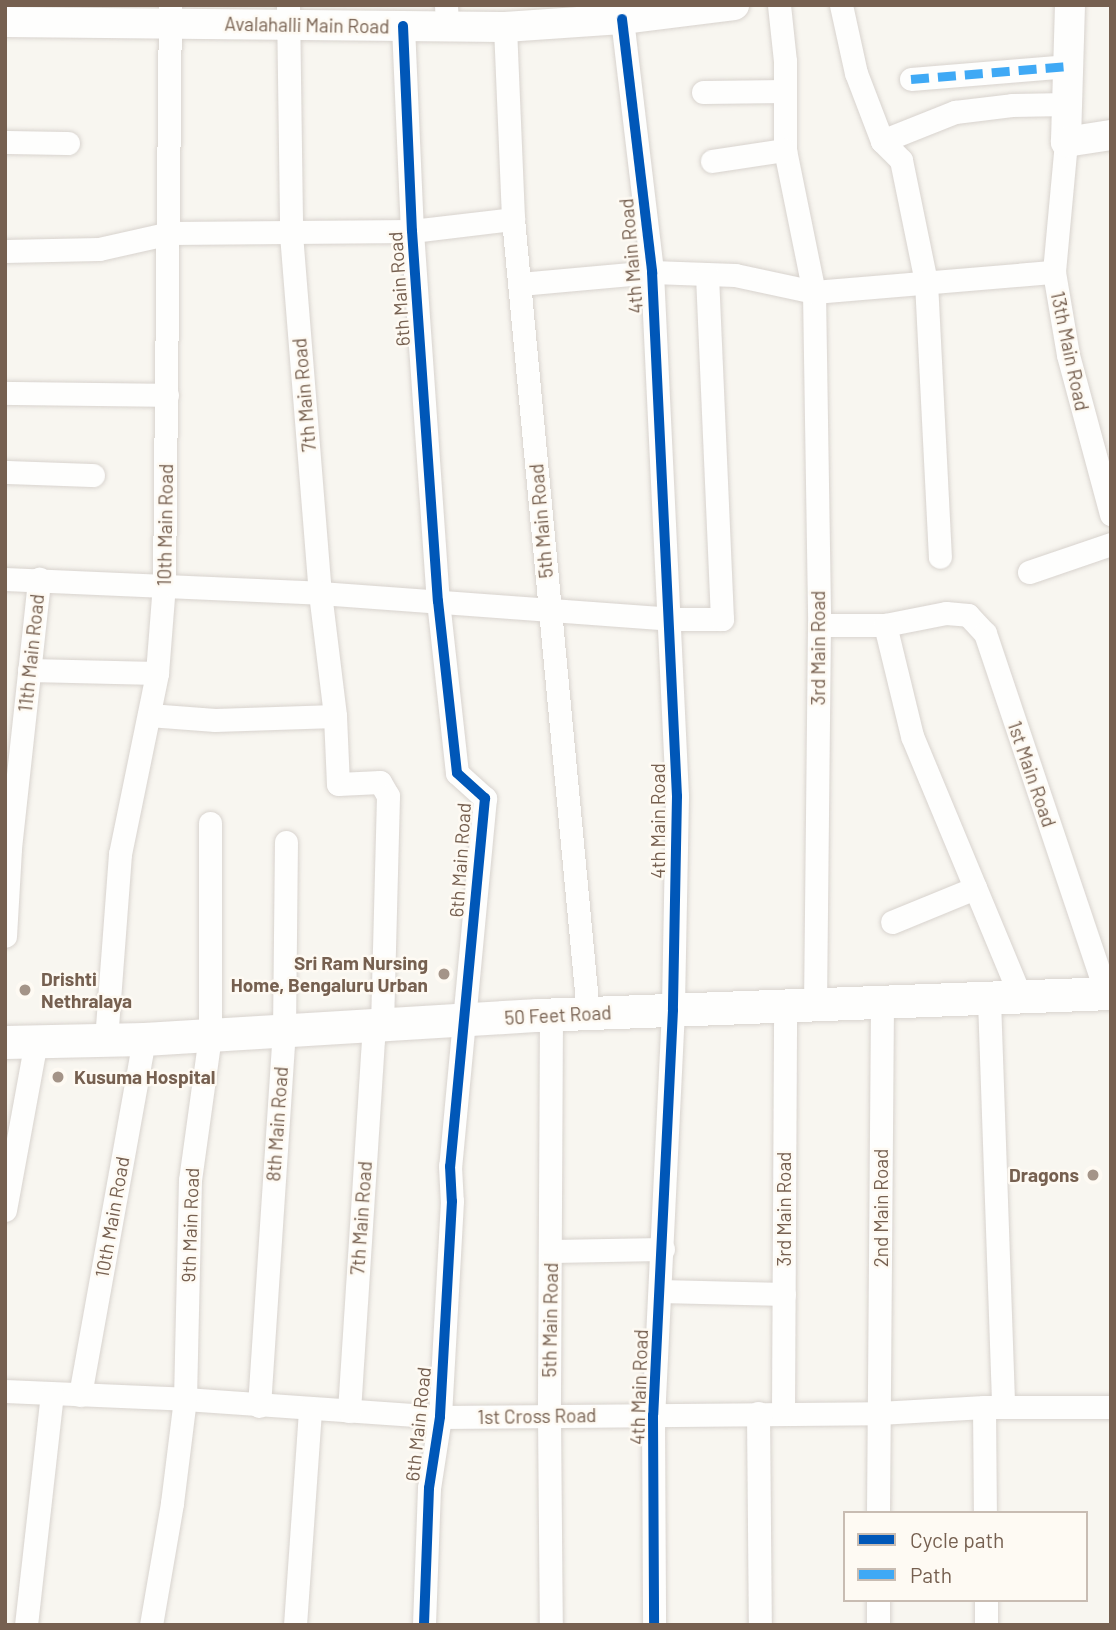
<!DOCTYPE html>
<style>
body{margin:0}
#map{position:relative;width:1116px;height:1630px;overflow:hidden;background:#f8f6f0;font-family:Barlow,sans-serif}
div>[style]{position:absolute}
.roads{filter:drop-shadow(0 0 2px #d8d3ce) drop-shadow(0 0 2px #d8d3ce)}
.minor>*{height:23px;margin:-11.5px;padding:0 11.5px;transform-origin:11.5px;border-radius:11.5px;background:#fefefd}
.tertiary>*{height:30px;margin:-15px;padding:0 15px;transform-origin:15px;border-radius:15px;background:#fefefd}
.secondary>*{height:33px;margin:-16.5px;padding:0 16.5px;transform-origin:16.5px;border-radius:16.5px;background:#fefefd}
.quiet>*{height:9px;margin-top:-4.5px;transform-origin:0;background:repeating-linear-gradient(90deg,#3fa9f5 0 18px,transparent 0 27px)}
.cycleway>*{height:10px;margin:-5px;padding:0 5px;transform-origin:5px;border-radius:5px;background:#0057b8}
.dots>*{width:19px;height:19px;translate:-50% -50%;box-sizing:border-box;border:4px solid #fefaf3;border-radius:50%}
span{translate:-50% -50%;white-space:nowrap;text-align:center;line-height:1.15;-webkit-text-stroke:5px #fefaf3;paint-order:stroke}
.street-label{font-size:19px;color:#766050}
.poi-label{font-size:19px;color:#766050;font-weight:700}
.right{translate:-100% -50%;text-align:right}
.left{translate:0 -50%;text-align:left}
.frame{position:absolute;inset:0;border:7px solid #766050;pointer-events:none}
.legend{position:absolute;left:843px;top:1511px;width:245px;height:91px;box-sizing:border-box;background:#fefaf3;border:2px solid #c8bcb2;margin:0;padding:9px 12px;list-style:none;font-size:21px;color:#766050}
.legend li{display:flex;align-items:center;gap:14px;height:35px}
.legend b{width:35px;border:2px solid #c8bcb2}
</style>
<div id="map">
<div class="roads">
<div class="minor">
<i style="left:288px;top:5px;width:229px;rotate:89.2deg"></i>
<i style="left:291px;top:234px;width:360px;rotate:85.4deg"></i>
<i style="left:320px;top:593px;width:124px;rotate:83deg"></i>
<i style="left:335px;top:716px;width:68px;rotate:87.5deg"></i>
<i style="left:338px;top:784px;width:42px;rotate:-2.7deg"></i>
<i style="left:380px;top:782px;width:16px;rotate:60deg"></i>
<i style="left:388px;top:796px;width:229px;rotate:91.5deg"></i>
<i style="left:446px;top:5px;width:22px;rotate:87deg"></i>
<i style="left:779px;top:5px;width:56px;rotate:83.9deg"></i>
<i style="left:785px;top:61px;width:89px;rotate:90deg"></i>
<i style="left:785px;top:150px;width:145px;rotate:78.5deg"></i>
<i style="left:814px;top:292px;width:333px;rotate:89.1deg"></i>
<i style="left:819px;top:625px;width:380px;rotate:90.6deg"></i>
<i style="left:841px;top:5px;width:70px;rotate:77.6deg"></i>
<i style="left:856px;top:73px;width:73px;rotate:69.1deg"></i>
<i style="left:882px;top:141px;width:27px;rotate:45deg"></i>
<i style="left:901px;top:160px;width:125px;rotate:78.4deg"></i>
<i style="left:926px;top:282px;width:275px;rotate:87.1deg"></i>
<i style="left:622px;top:19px;width:255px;rotate:83.2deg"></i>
<i style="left:652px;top:272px;width:525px;rotate:87.27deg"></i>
<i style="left:677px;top:796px;width:214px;rotate:91.1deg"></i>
<i style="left:673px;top:1010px;width:405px;rotate:92.8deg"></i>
<i style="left:653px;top:1415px;width:210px;rotate:89.7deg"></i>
<i style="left:403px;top:26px;width:205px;rotate:87.5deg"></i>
<i style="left:412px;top:231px;width:371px;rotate:86deg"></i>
<i style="left:438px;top:601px;width:173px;rotate:83.7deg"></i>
<i style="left:457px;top:773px;width:38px;rotate:42deg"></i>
<i style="left:485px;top:798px;width:370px;rotate:95.4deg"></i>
<i style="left:450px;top:1166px;width:35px;rotate:87deg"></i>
<i style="left:452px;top:1201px;width:216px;rotate:93.2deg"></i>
<i style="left:440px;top:1417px;width:72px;rotate:98.8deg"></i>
<i style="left:429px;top:1488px;width:137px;rotate:92.1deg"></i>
<i style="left:505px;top:27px;width:192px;rotate:87.6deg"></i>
<i style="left:513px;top:219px;width:798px;rotate:84.6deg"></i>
<i style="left:911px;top:79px;width:158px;rotate:-4.7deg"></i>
<i style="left:703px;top:92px;width:82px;rotate:-0.7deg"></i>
<i style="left:882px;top:141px;width:79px;rotate:-21.7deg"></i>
<i style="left:955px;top:112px;width:57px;rotate:-7deg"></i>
<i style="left:1012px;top:105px;width:55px;rotate:-1deg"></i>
<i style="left:5px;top:142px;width:63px;rotate:0.9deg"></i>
<i style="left:1066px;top:142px;width:131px;rotate:95.3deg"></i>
<i style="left:1054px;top:272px;width:84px;rotate:80.4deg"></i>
<i style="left:1068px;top:355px;width:165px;rotate:74.9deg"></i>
<i style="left:712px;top:161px;width:74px;rotate:-8.6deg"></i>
<i style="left:5px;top:251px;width:94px;rotate:-1.2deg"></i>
<i style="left:99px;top:249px;width:73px;rotate:-12.7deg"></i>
<i style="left:170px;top:233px;width:242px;rotate:-0.5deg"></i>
<i style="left:412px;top:231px;width:102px;rotate:-6.8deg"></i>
<i style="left:520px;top:284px;width:133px;rotate:-5.2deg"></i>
<i style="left:652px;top:272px;width:83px;rotate:2.1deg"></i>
<i style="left:735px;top:275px;width:81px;rotate:12.1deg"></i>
<i style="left:814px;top:292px;width:241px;rotate:-4.8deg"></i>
<i style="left:5px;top:393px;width:162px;rotate:0.7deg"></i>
<i style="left:5px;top:472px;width:88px;rotate:2deg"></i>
<i style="left:1029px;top:572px;width:87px;rotate:-18.9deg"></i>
<i style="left:5px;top:579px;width:315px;rotate:2.5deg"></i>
<i style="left:320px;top:593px;width:351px;rotate:4.2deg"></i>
<i style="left:670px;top:619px;width:52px"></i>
<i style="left:722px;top:619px;width:345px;rotate:-92.5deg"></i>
<i style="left:819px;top:625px;width:66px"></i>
<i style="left:885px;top:625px;width:62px;rotate:-11.1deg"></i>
<i style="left:946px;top:613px;width:22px;rotate:5deg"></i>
<i style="left:968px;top:615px;width:25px;rotate:47deg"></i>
<i style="left:985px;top:633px;width:380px;rotate:71.4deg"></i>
<i style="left:885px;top:625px;width:114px;rotate:76.3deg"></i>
<i style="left:912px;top:736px;width:282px;rotate:67.4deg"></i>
<i style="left:29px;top:670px;width:128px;rotate:1.3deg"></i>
<i style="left:149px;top:715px;width:66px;rotate:4.3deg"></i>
<i style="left:215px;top:720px;width:120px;rotate:-1.9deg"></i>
<i style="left:892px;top:922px;width:90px;rotate:-22.3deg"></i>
<i style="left:5px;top:936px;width:88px;rotate:-86.7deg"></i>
<i style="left:10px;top:848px;width:271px;rotate:-83.8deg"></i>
<i style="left:989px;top:1000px;width:407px;rotate:88deg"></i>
<i style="left:551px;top:1015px;width:401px;rotate:90.3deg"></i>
<i style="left:549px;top:1416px;width:209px;rotate:89.5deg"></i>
<i style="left:106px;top:1040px;width:187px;rotate:-85.7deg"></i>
<i style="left:120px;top:854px;width:185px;rotate:-78.4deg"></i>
<i style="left:157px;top:673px;width:88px;rotate:-85.5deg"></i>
<i style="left:164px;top:585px;width:580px;rotate:-89.41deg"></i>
<i style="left:5px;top:1210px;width:172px;rotate:-79.6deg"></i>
<i style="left:551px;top:1251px;width:112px;rotate:-1deg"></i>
<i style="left:661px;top:1291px;width:123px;rotate:1.4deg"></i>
<i style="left:5px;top:1391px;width:180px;rotate:2.5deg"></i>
<i style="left:185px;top:1399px;width:256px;rotate:4deg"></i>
<i style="left:440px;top:1417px;width:439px;rotate:-0.5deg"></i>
<i style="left:879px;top:1413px;width:105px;rotate:-3.3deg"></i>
<i style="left:984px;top:1407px;width:127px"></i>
<i style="left:80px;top:1395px;width:362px;rotate:-79.8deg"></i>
<i style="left:259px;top:1406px;width:376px;rotate:-86.2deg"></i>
<i style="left:284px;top:1031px;width:189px;rotate:-89.4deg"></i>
<i style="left:984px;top:1407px;width:106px;rotate:89.5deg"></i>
<i style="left:349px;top:1411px;width:387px;rotate:-86.3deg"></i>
<i style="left:758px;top:1413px;width:212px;rotate:89.5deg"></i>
<i style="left:783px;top:1413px;width:407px;rotate:-89.7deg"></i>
<i style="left:878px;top:1513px;width:511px;rotate:-89.55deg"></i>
<i style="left:986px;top:1600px;width:25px;rotate:90deg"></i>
<i style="left:26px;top:1625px;width:232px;rotate:-83.6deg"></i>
<i style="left:151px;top:1625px;width:124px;rotate:-80.2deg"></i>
<i style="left:172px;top:1503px;width:105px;rotate:-82.9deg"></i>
<i style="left:185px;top:1399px;width:219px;rotate:-88.7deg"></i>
<i style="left:190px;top:1180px;width:146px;rotate:-82.1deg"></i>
<i style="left:210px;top:1035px;width:212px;rotate:-90deg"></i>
<i style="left:295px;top:1625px;width:217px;rotate:-86deg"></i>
<i style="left:878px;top:1625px;width:25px;rotate:-90deg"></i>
</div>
<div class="tertiary">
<i style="left:1070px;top:5px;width:137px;rotate:91.7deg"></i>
<i style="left:1066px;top:142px;width:46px;rotate:-8.8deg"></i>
<i style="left:5px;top:22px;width:500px;rotate:0.57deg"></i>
<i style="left:505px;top:27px;width:117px;rotate:-3.9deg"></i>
<i style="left:622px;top:19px;width:113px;rotate:-7.1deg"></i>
</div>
<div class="secondary">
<i style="left:5px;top:1042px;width:139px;rotate:-1.2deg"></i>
<i style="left:144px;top:1039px;width:395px;rotate:-3.5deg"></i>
<i style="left:538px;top:1015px;width:573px;rotate:-2.2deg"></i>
</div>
</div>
<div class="quiet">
<i style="left:911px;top:79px;width:158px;rotate:-4.7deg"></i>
</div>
<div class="cycleway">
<i style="left:622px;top:19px;width:255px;rotate:83.2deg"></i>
<i style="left:652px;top:272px;width:525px;rotate:87.27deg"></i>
<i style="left:677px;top:796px;width:214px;rotate:91.1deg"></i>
<i style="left:673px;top:1010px;width:405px;rotate:92.8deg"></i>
<i style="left:653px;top:1415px;width:210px;rotate:89.7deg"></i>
<i style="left:403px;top:26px;width:205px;rotate:87.5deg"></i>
<i style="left:412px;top:231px;width:371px;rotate:86deg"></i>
<i style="left:438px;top:601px;width:173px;rotate:83.7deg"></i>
<i style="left:457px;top:773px;width:38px;rotate:42deg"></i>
<i style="left:485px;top:798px;width:370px;rotate:95.4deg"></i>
<i style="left:450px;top:1166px;width:35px;rotate:87deg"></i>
<i style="left:452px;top:1201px;width:216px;rotate:93.2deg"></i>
<i style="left:440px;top:1417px;width:72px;rotate:98.8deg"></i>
<i style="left:429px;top:1488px;width:137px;rotate:92.1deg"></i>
</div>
<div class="dots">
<i style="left:444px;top:974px;background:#a49488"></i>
<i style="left:25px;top:990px;background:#a49488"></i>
<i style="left:58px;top:1077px;background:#a49488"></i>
<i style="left:1093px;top:1175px;background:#a49488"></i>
</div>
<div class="street-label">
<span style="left:307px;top:25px;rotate:1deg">Avalahalli Main Road</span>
<span style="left:631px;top:256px;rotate:-95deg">4th Main Road</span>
<span style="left:399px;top:289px;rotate:-94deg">6th Main Road</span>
<span style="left:1070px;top:351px;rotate:78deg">13th Main Road</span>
<span style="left:304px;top:395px;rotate:-95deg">7th Main Road</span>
<span style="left:541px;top:521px;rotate:-95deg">5th Main Road</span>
<span style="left:165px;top:525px;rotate:-89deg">10th Main Road</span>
<span style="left:818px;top:648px;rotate:-90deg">3rd Main Road</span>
<span style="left:31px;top:653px;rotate:-84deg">11th Main Road</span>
<span style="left:1032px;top:774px;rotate:71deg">1st Main Road</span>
<span style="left:658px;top:821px;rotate:-90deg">4th Main Road</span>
<span style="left:460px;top:860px;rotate:-86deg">6th Main Road</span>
<span style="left:558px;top:1015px;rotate:-3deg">50 Feet Road</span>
<span style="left:277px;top:1124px;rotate:-86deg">8th Main Road</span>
<span style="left:881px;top:1208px;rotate:-90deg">2nd Main Road</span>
<span style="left:784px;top:1209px;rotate:-90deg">3rd Main Road</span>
<span style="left:112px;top:1217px;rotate:-80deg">10th Main Road</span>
<span style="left:361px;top:1218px;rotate:-86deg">7th Main Road</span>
<span style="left:190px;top:1225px;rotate:-88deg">9th Main Road</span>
<span style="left:550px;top:1320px;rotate:-89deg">5th Main Road</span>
<span style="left:639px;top:1387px;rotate:-88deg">4th Main Road</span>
<span style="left:537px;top:1416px;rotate:-1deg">1st Cross Road</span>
<span style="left:418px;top:1424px;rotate:-84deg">6th Main Road</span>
</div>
<div class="poi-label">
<span class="right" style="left:428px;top:974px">Sri Ram Nursing<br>Home, Bengaluru Urban</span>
<span class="left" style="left:41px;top:990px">Drishti<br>Nethralaya</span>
<span class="left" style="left:74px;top:1077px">Kusuma Hospital</span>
<span class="right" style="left:1079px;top:1175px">Dragons</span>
</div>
<div class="frame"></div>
<ul class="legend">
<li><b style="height:9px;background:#0057b8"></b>Cycle path</li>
<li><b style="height:9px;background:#3fa9f5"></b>Path</li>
</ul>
</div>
